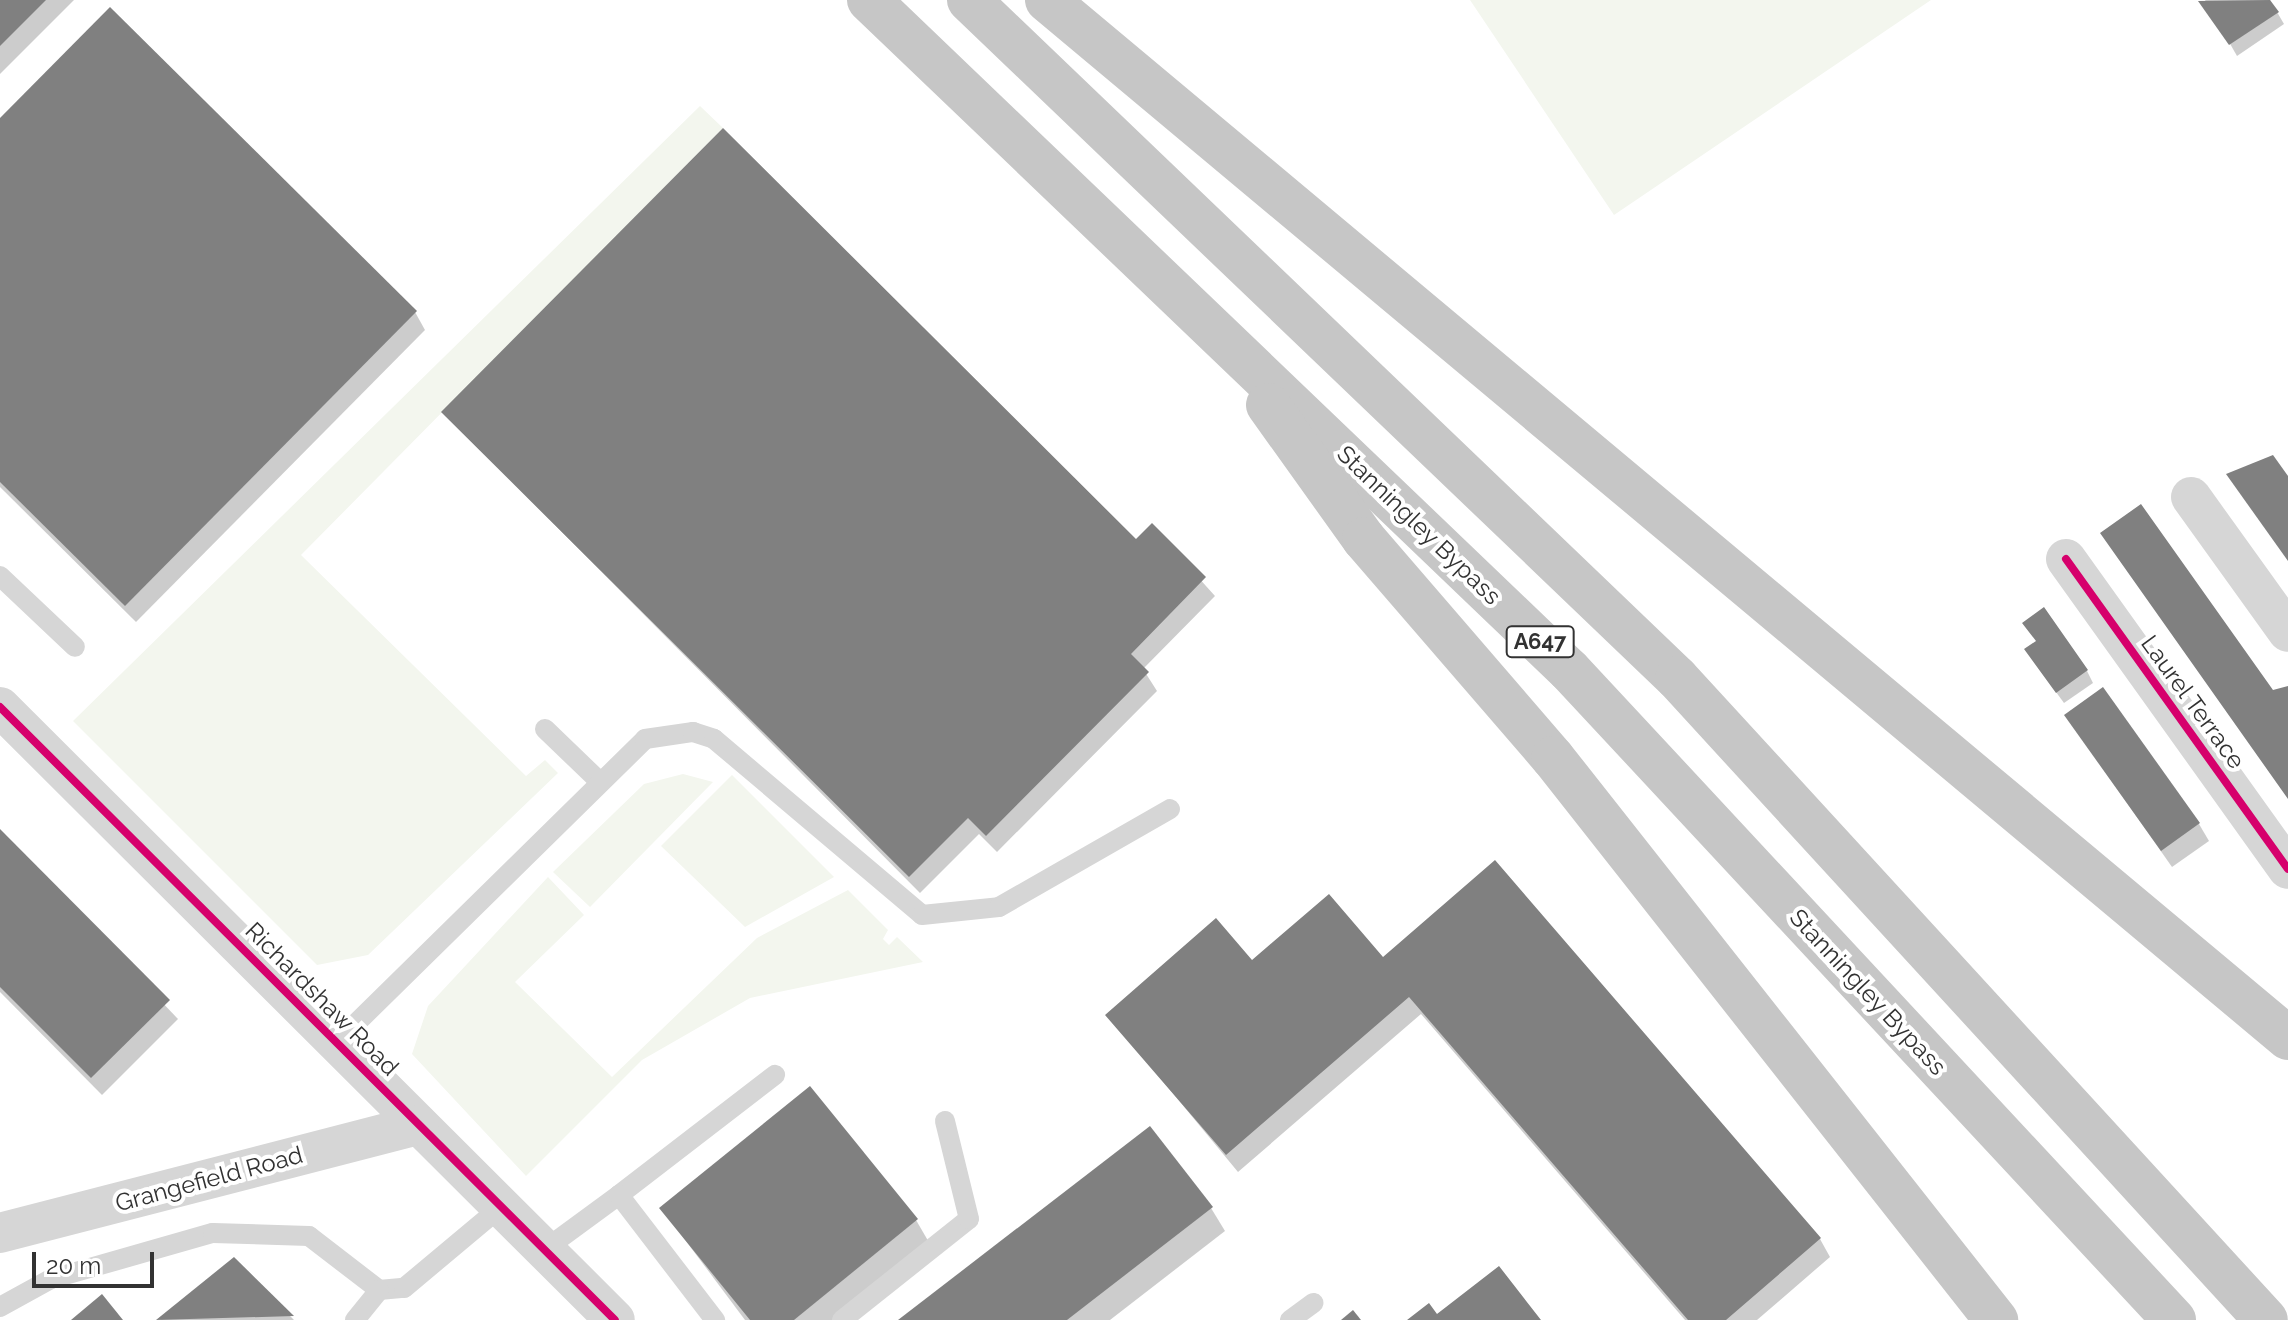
<!DOCTYPE html>
<style>
body{margin:0}
#map{position:relative;width:2288px;height:1320px;overflow:hidden;background:#fff;font-family:Raleway,sans-serif}
div>[style]{position:absolute}
.green>*{inset:0;background:#f3f6ee}
.shadow>*{inset:0;background:#0003}
.building>*{inset:0;background:#808080}
.service>*{height:20px;margin:-10px;padding:0 10px;transform-origin:10px;border-radius:10px;background:#d6d6d6}
.minor>*{height:40px;margin:-20px;padding:0 20px;transform-origin:20px;border-radius:20px;background:#d6d6d6}
.trunk>*{height:44px;margin:-22px;padding:0 22px;transform-origin:22px;border-radius:22px;background:#c6c6c6}
.cycleway>*{height:8px;margin:-4px;padding:0 4px;transform-origin:4px;border-radius:4px;background:#d6006c}
span{translate:-50% -50%;white-space:nowrap;text-align:center;line-height:1.15;-webkit-text-stroke:8px #fff;paint-order:stroke}
.shield-label span{padding:2px 6px;background:#fff;border:2px solid;border-radius:6px;-webkit-text-stroke-width:0}
.shield-label{font-size:22px;color:#323232;font-weight:700}
.street-label{font-size:24px;color:#323232}
.scale{position:absolute;left:32px;top:1252px;width:122px;height:36px;box-sizing:border-box;border:4px solid #323232;border-top:0;padding-left:10px;font-size:24px;line-height:28px;white-space:nowrap;color:#323232;-webkit-text-stroke:6px #fff;paint-order:stroke}
</style>
<div id="map">
<div class="green">
<i style="clip-path:polygon(1470px 0,1931px 0,1614px 215px)"></i>
<i style="clip-path:polygon(700px 106px,723px 128px,301px 555px,526px 776px,545px 760px,558px 773px,368px 955px,317px 965px,73px 721px)"></i>
<i style="clip-path:polygon(683px 774px,713px 782px,590px 907px,553px 872px,644px 784px)"></i>
<i style="clip-path:polygon(732px 775px,834px 877px,745px 927px,661px 846px)"></i>
<i style="clip-path:polygon(548px 877px,584px 915px,515px 982px,612px 1077px,757px 938px,848px 890px,888px 930px,883px 939px,889px 945px,897px 937px,923px 962px,750px 998px,642px 1060px,526px 1176px,412px 1054px,428px 1006px)"></i>
</div>
<div class="shadow">
<i style="clip-path:polygon(0 0,74px 0,0 74px)"></i>
<i style="clip-path:polygon(2205px 0,2270px 0,2284px 24px,2237px 56px)"></i>
<i style="clip-path:polygon(0 121px,415px 312px,425px 330px,136px 622px,0 487px)"></i>
<i style="clip-path:polygon(443px 412px,1136px 542px,1152px 526px,1215px 596px,1143px 669px,1157px 691px,997px 852px,979px 834px,920px 893px)"></i>
<i style="clip-path:polygon(2034px 662px,2087px 671px,2093px 683px,2064px 703px)"></i>
<i style="clip-path:polygon(2066px 716px,2199px 824px,2209px 841px,2172px 867px)"></i>
<i style="clip-path:polygon(0 832px,178px 1019px,102px 1095px,0 992px)"></i>
<i style="clip-path:polygon(1383px 960px,1820px 1239px,1830px 1257px,1757px 1320px,1685px 1320px,1421px 1014px,1238px 1172px,1108px 1015px)"></i>
<i style="clip-path:polygon(1211px 1208px,1225px 1231px,1110px 1320px,901px 1320px)"></i>
<i style="clip-path:polygon(662px 1209px,916px 1220px,934px 1251px,850px 1320px,745px 1320px)"></i>
<i style="clip-path:polygon(234px 1259px,294px 1320px,160px 1320px)"></i>
</div>
<div class="building">
<i style="clip-path:polygon(0 0,46px 0,0 46px)"></i>
<i style="clip-path:polygon(2270px 0,2279px 12px,2229px 45px,2198px 1px)"></i>
<i style="clip-path:polygon(110px 7px,417px 311px,125px 606px,0 482px,0 118px)"></i>
<i style="clip-path:polygon(723px 128px,1136px 539px,1152px 523px,1206px 577px,1131px 654px,1149px 672px,986px 836px,968px 818px,909px 877px,441px 412px)"></i>
<i style="clip-path:polygon(2273px 455px,2288px 476px,2288px 561px,2226px 474px)"></i>
<i style="clip-path:polygon(2141px 504px,2273px 690px,2288px 686px,2288px 799px,2100px 533px)"></i>
<i style="clip-path:polygon(2044px 607px,2088px 670px,2056px 693px,2024px 649px,2036px 641px,2022px 623px)"></i>
<i style="clip-path:polygon(2103px 687px,2200px 823px,2161px 851px,2064px 715px)"></i>
<i style="clip-path:polygon(0 829px,170px 1000px,91px 1078px,0 987px)"></i>
<i style="clip-path:polygon(1495px 860px,1821px 1238px,1726px 1320px,1688px 1320px,1409px 997px,1226px 1155px,1105px 1015px,1216px 918px,1252px 960px,1329px 894px,1383px 957px)"></i>
<i style="clip-path:polygon(810px 1086px,918px 1219px,794px 1320px,750px 1320px,659px 1208px)"></i>
<i style="clip-path:polygon(1150px 1126px,1213px 1207px,1067px 1320px,898px 1320px)"></i>
<i style="clip-path:polygon(234px 1257px,294px 1316px,156px 1320px)"></i>
<i style="clip-path:polygon(1499px 1266px,1541px 1320px,1407px 1320px,1429px 1303px,1437px 1314px)"></i>
<i style="clip-path:polygon(102px 1294px,123px 1320px,71px 1320px)"></i>
<i style="clip-path:polygon(1353px 1310px,1361px 1320px,1341px 1320px)"></i>
</div>
<div class="service">
<i style="left:0;top:576px;width:103px;rotate:43.4deg"></i>
<i style="left:545px;top:729px;width:74px;rotate:43.9deg"></i>
<i style="left:338px;top:1041px;width:431px;rotate:-44.5deg"></i>
<i style="left:645px;top:739px;width:49px;rotate:-8.3deg"></i>
<i style="left:693px;top:732px;width:22px;rotate:18deg"></i>
<i style="left:714px;top:739px;width:272px;rotate:40.2deg"></i>
<i style="left:922px;top:915px;width:77px;rotate:-5.9deg"></i>
<i style="left:999px;top:907px;width:197px;rotate:-29.8deg"></i>
<i style="left:619px;top:1195px;width:197px;rotate:-37.6deg"></i>
<i style="left:544px;top:1250px;width:93px;rotate:-36.3deg"></i>
<i style="left:619px;top:1195px;width:158px;rotate:52.5deg"></i>
<i style="left:0;top:1307px;width:58px;rotate:-28.8deg"></i>
<i style="left:51px;top:1279px;width:168px;rotate:-15.9deg"></i>
<i style="left:213px;top:1233px;width:96px;rotate:1.8deg"></i>
<i style="left:309px;top:1236px;width:88px;rotate:37.6deg"></i>
<i style="left:379px;top:1290px;width:25px;rotate:-5deg"></i>
<i style="left:404px;top:1288px;width:126px;rotate:-39.9deg"></i>
<i style="left:355px;top:1320px;width:38px;rotate:-51deg"></i>
<i style="left:842px;top:1320px;width:162px;rotate:-38.5deg"></i>
<i style="left:969px;top:1219px;width:101px;rotate:-103.8deg"></i>
<i style="left:1290px;top:1320px;width:29px;rotate:-36deg"></i>
</div>
<div class="minor">
<i style="left:2191px;top:497px;width:166px;rotate:54.3deg"></i>
<i style="left:2066px;top:559px;width:381px;rotate:54.4deg"></i>
<i style="left:0;top:707px;width:868px;rotate:44.91deg"></i>
<i style="left:0;top:1233px;width:432px;rotate:-14.5deg"></i>
</div>
<div class="trunk">
<i style="left:869px;top:0;width:969px;rotate:43.75deg"></i>
<i style="left:1569px;top:670px;width:888px;rotate:47.05deg"></i>
<i style="left:969px;top:0;width:980px;rotate:43.76deg"></i>
<i style="left:1677px;top:678px;width:871px;rotate:47.47deg"></i>
<i style="left:1047px;top:0;width:1618px;rotate:39.91deg"></i>
<i style="left:1268px;top:405px;width:165px;rotate:54.4deg"></i>
<i style="left:1364px;top:539px;width:289px;rotate:49.2deg"></i>
<i style="left:1553px;top:758px;width:716px;rotate:51.75deg"></i>
</div>
<div class="cycleway">
<i style="left:2066px;top:559px;width:381px;rotate:54.4deg"></i>
<i style="left:0;top:707px;width:868px;rotate:44.91deg"></i>
</div>
<div class="shield-label">
<span style="left:1540px;top:642px">A647</span>
</div>
<div class="street-label">
<span style="left:1419px;top:525px;rotate:44deg">Stanningley Bypass</span>
<span style="left:2193px;top:702px;rotate:54deg">Laurel Terrace</span>
<span style="left:1868px;top:992px;rotate:47deg">Stanningley Bypass</span>
<span style="left:322px;top:999px;rotate:45deg">Richardshaw Road</span>
<span style="left:209px;top:1179px;rotate:-15deg">Grangefield Road</span>
</div>
<div class="scale">20 m</div>
</div>
